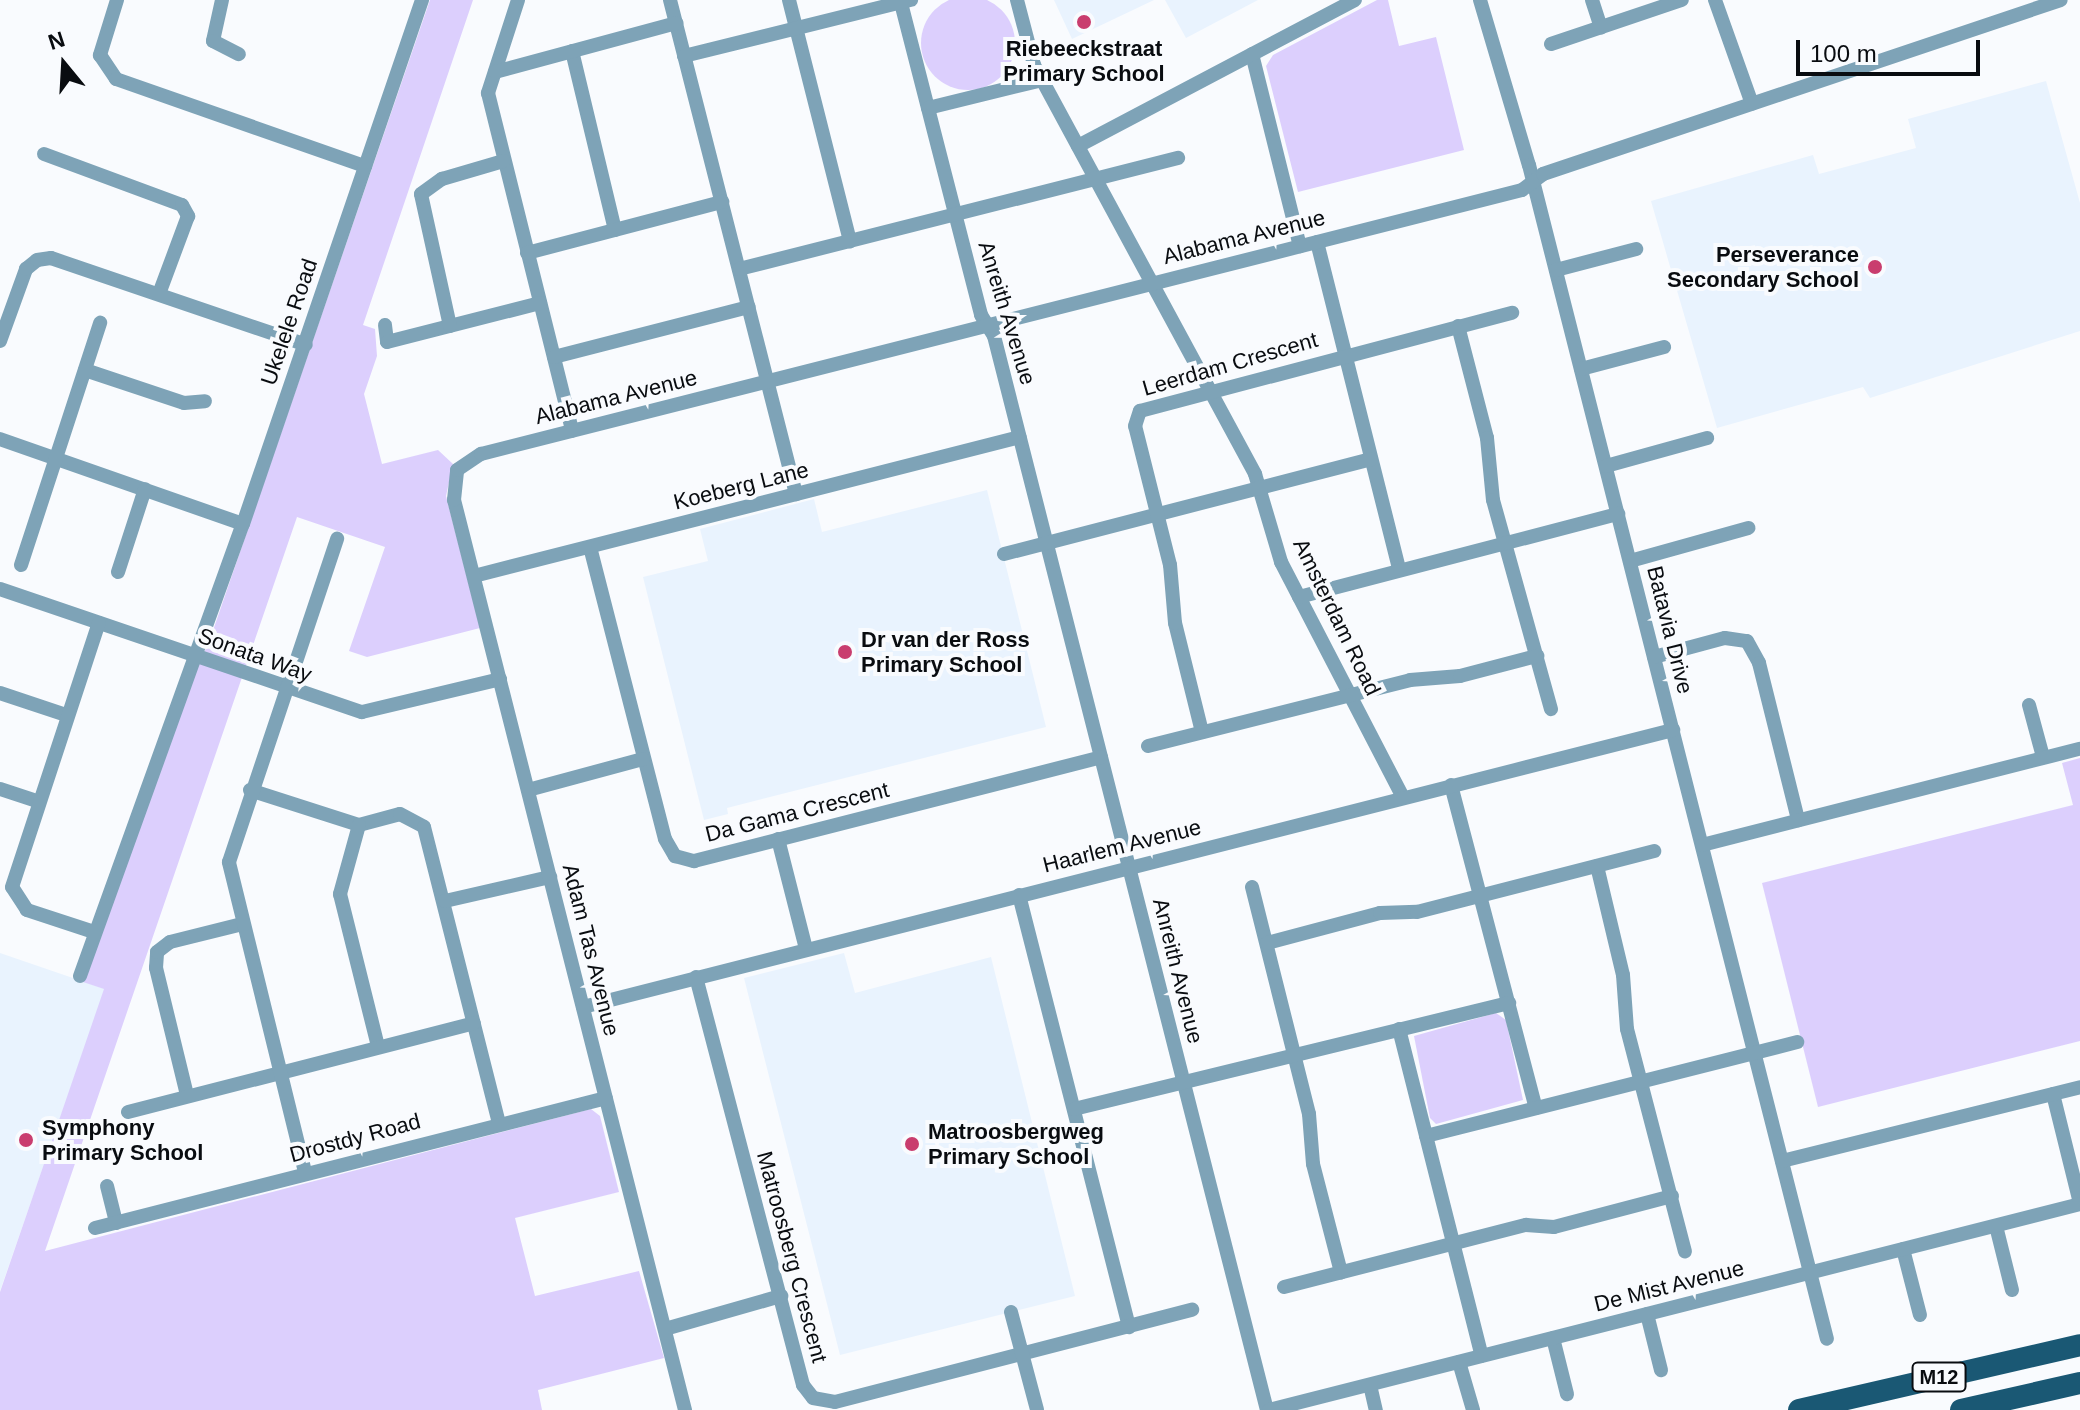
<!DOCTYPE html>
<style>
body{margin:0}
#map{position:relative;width:2080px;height:1410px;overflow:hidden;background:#f9fbfe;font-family:Helvetica,sans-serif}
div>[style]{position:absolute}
.built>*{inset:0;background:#e9f3fe}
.green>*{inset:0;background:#dccffd}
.round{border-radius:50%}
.minor>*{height:14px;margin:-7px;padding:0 7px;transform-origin:7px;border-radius:7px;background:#7ea3b7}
.primary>*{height:22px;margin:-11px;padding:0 11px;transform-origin:11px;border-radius:11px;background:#1a5874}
.dots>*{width:22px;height:22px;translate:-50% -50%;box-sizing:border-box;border:4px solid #f9fbfe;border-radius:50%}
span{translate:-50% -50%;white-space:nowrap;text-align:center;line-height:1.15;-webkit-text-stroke:8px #f9fbfe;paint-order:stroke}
.shield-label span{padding:2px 6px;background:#f9fbfe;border:2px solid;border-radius:6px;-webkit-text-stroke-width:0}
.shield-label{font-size:20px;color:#090c10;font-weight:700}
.poi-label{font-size:22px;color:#090c10;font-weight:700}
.right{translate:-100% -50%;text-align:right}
.left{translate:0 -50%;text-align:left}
.street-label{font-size:22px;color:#090c10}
.north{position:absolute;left:24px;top:24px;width:80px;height:80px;-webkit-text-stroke:6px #f9fbfe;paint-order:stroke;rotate:342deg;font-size:22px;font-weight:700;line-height:32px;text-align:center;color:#090c10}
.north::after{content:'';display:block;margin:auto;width:28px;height:36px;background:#090c10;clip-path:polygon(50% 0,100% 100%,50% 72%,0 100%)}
.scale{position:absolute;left:1796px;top:40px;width:184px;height:36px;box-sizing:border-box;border:4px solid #090c10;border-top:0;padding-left:10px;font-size:24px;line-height:28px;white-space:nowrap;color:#090c10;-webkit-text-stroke:6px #f9fbfe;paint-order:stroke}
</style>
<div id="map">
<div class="built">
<i style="clip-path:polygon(1054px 0,1154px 0,1072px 39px)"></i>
<i style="clip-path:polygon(1165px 0,1258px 0,1186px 38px)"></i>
<i style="clip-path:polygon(2046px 81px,2080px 203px,2080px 331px,1870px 398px,1863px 387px,1717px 428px,1651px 201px,1813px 155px,1819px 174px,1916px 148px,1908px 119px)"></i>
<i style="clip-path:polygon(987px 490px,1046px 727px,727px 808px,728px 814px,704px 820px,643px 577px,708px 561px,700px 529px,814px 499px,822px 532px)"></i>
<i style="clip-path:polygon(0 953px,105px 989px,0 1291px)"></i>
<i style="clip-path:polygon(844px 953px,855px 993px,991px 957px,1075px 1296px,840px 1355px,744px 978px)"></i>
</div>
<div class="green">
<i class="round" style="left:921px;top:-4px;width:94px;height:94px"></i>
<i style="clip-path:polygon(430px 0,473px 0,363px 325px,375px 329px,377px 356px,364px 394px,382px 464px,438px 450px,453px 464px,446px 496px,480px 628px,367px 657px,349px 651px,385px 547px,297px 517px,45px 1251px,591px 1109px,600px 1116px,619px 1192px,515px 1218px,535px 1296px,639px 1271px,664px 1358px,538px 1390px,542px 1410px,0 1410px,0 1292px,104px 989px,83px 982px,193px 671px,208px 645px)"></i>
<i style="clip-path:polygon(1377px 0,1388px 0,1399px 46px,1436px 37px,1464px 150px,1298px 192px,1266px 66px,1273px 55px)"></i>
<i style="clip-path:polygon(2080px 758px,2080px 1041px,1818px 1107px,1762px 883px,2073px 805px,2062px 763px)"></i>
<i style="clip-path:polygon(1496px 1013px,1506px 1020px,1523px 1100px,1436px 1124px,1430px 1118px,1414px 1036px)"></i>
</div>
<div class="minor">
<i style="left:117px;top:0;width:58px;rotate:107.2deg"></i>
<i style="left:100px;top:55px;width:29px;rotate:56deg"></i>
<i style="left:116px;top:79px;width:264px;rotate:19.3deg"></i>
<i style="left:222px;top:0;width:42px;rotate:102.4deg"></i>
<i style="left:213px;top:41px;width:29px;rotate:27deg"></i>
<i style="left:518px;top:0;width:98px;rotate:107.9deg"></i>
<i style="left:488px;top:93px;width:348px;rotate:76deg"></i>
<i style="left:670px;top:0;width:510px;rotate:75.69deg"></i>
<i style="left:789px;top:0;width:249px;rotate:75.8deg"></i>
<i style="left:1017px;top:0;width:67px;rotate:75.3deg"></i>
<i style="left:1034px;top:65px;width:465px;rotate:61.6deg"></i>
<i style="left:1255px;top:474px;width:92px;rotate:73.5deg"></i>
<i style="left:1281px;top:562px;width:265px;rotate:62.6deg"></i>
<i style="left:1480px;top:0;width:172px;rotate:73.5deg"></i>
<i style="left:1529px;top:165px;width:1211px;rotate:75.76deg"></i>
<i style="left:1592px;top:0;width:29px;rotate:72deg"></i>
<i style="left:1715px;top:0;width:110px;rotate:70.4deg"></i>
<i style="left:901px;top:3px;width:322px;rotate:75.6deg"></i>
<i style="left:981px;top:315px;width:25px;rotate:58deg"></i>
<i style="left:994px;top:336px;width:1108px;rotate:75.74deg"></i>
<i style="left:1551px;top:44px;width:138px;rotate:-18.6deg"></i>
<i style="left:572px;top:51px;width:184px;rotate:76.5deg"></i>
<i style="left:1252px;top:54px;width:198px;rotate:76deg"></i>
<i style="left:684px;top:56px;width:234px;rotate:-13.9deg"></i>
<i style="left:495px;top:72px;width:188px;rotate:-15.1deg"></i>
<i style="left:928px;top:108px;width:117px;rotate:-13.8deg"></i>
<i style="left:1078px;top:146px;width:313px;rotate:-27.8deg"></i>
<i style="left:44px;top:154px;width:147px;rotate:20.3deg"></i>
<i style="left:182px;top:205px;width:13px;rotate:61deg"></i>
<i style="left:188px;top:216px;width:83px;rotate:110.4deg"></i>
<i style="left:1317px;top:242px;width:337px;rotate:75.9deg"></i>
<i style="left:527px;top:253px;width:202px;rotate:-14.7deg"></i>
<i style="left:739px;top:269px;width:453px;rotate:-14.2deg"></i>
<i style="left:1556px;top:270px;width:83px;rotate:-14.7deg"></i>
<i style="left:385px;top:325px;width:17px;rotate:83deg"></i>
<i style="left:387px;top:342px;width:158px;rotate:-14.3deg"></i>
<i style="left:450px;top:326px;width:135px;rotate:-102.4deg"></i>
<i style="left:421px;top:194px;width:26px;rotate:-36deg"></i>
<i style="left:442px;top:179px;width:64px;rotate:-16.4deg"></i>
<i style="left:1458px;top:326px;width:116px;rotate:75.5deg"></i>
<i style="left:1487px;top:438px;width:62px;rotate:84.5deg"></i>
<i style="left:1493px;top:500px;width:217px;rotate:74.5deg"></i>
<i style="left:0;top:341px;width:77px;rotate:-70.1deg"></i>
<i style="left:26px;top:269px;width:14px;rotate:-39deg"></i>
<i style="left:37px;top:260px;width:14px;rotate:-8deg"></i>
<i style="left:51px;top:258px;width:269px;rotate:18.8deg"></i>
<i style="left:554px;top:357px;width:201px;rotate:-14.4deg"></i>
<i style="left:1581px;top:369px;width:86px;rotate:-14.8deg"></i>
<i style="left:85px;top:370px;width:104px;rotate:18.4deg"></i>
<i style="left:184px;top:403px;width:21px;rotate:-5deg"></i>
<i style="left:0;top:439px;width:257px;rotate:19.3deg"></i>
<i style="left:1606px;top:466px;width:105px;rotate:-15.5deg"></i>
<i style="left:590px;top:547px;width:301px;rotate:75.6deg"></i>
<i style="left:665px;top:839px;width:20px;rotate:60deg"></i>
<i style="left:675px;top:856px;width:20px;rotate:15deg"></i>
<i style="left:694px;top:861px;width:420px;rotate:-14.3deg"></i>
<i style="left:1004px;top:554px;width:379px;rotate:-14.5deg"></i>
<i style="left:1630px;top:561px;width:123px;rotate:-15.6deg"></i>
<i style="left:21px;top:565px;width:255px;rotate:-71.9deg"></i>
<i style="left:118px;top:572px;width:87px;rotate:-72deg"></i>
<i style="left:474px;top:576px;width:563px;rotate:-14.28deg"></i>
<i style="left:0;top:589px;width:382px;rotate:18.8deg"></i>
<i style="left:362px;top:712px;width:142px;rotate:-13.4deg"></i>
<i style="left:1299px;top:597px;width:330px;rotate:-14.6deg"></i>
<i style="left:1654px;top:657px;width:73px;rotate:-15deg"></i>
<i style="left:1725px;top:638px;width:22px;rotate:8deg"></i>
<i style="left:1747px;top:641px;width:25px;rotate:61deg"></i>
<i style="left:1759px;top:663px;width:162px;rotate:76deg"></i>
<i style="left:0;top:693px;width:70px;rotate:18.4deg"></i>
<i style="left:2029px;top:705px;width:54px;rotate:74.9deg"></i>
<i style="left:1202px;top:732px;width:112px;rotate:-103.9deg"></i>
<i style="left:1175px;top:623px;width:58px;rotate:-94.9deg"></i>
<i style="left:1170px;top:565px;width:143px;rotate:-104.1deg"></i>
<i style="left:1135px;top:426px;width:16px;rotate:-72deg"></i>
<i style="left:1140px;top:411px;width:385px;rotate:-14.8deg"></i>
<i style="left:1148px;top:746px;width:270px;rotate:-14.1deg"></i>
<i style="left:1410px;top:680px;width:50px;rotate:-4.6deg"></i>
<i style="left:1460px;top:676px;width:80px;rotate:-14.6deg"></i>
<i style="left:1451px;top:785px;width:334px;rotate:75.3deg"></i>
<i style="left:0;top:789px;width:39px;rotate:18deg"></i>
<i style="left:250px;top:790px;width:114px;rotate:17.8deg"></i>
<i style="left:359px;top:825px;width:42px;rotate:-15deg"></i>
<i style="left:400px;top:814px;width:27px;rotate:28deg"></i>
<i style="left:424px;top:827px;width:306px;rotate:75.8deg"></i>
<i style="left:528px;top:790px;width:119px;rotate:-15.1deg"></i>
<i style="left:359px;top:825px;width:72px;rotate:105.4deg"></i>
<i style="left:340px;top:894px;width:157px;rotate:76deg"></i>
<i style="left:778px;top:839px;width:114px;rotate:75.7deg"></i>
<i style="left:1702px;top:845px;width:390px;rotate:-14.3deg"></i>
<i style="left:1597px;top:866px;width:112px;rotate:76.6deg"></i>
<i style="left:1623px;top:975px;width:54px;rotate:85.8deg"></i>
<i style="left:1627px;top:1029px;width:230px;rotate:75.4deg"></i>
<i style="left:1252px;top:887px;width:234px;rotate:75.9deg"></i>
<i style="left:1309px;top:1114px;width:50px;rotate:85.4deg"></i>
<i style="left:1313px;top:1164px;width:112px;rotate:75.5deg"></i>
<i style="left:1019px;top:895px;width:446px;rotate:75.7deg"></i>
<i style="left:445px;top:901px;width:108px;rotate:-12.9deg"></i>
<i style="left:94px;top:932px;width:71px;rotate:-161.8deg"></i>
<i style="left:27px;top:910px;width:27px;rotate:-123deg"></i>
<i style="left:12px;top:887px;width:278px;rotate:-71.8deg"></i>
<i style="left:1267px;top:943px;width:117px;rotate:-14.9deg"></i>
<i style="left:1380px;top:913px;width:37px;rotate:-2deg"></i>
<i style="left:1417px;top:912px;width:245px;rotate:-14.4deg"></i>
<i style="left:80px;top:976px;width:480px;rotate:-70.2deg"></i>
<i style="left:243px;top:524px;width:554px;rotate:-71.14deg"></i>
<i style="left:696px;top:977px;width:422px;rotate:75.3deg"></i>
<i style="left:803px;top:1385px;width:16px;rotate:52deg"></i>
<i style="left:813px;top:1398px;width:22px;rotate:10deg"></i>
<i style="left:835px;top:1402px;width:369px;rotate:-14.5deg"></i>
<i style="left:583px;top:1007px;width:1125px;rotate:-14.26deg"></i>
<i style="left:1399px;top:1029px;width:337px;rotate:75.8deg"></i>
<i style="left:2053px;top:1094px;width:112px;rotate:76.1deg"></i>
<i style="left:187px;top:1095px;width:131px;rotate:-103.7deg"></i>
<i style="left:156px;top:968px;width:16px;rotate:-86deg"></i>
<i style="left:157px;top:952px;width:16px;rotate:-38deg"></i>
<i style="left:170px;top:942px;width:74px;rotate:-14deg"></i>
<i style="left:1074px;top:1109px;width:448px;rotate:-13.7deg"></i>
<i style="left:128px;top:1112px;width:357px;rotate:-14.4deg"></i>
<i style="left:1426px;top:1136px;width:383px;rotate:-14.2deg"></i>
<i style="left:1782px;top:1161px;width:307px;rotate:-13.9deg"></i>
<i style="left:305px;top:1172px;width:319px;rotate:-103.8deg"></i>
<i style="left:229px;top:862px;width:341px;rotate:-71.5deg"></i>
<i style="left:107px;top:1186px;width:38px;rotate:76deg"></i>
<i style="left:1996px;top:1226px;width:66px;rotate:76deg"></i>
<i style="left:95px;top:1228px;width:527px;rotate:-14.27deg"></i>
<i style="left:1903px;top:1249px;width:68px;rotate:75.6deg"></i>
<i style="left:1284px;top:1287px;width:250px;rotate:-14.4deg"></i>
<i style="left:1526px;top:1225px;width:28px;rotate:4deg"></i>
<i style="left:1554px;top:1227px;width:122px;rotate:-14.7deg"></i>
<i style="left:1011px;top:1312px;width:101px;rotate:75.1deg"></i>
<i style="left:1647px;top:1314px;width:58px;rotate:76deg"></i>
<i style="left:665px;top:1329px;width:121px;rotate:-15.9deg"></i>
<i style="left:1553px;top:1338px;width:58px;rotate:76deg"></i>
<i style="left:1459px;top:1362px;width:50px;rotate:73.7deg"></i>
<i style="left:1370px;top:1385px;width:26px;rotate:77deg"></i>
<i style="left:685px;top:1410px;width:939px;rotate:-104.24deg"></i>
<i style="left:454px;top:500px;width:30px;rotate:-84deg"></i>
<i style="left:457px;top:470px;width:29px;rotate:-34deg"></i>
<i style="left:481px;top:454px;width:1074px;rotate:-14.23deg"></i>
<i style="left:1522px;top:190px;width:26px;rotate:-37deg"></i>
<i style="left:1543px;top:174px;width:546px;rotate:-18.57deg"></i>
<i style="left:1269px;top:1410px;width:837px;rotate:-14.25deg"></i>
</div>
<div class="primary">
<i style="left:1799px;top:1410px;width:288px;rotate:-13deg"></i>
<i style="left:1961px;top:1410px;width:122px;rotate:-12.8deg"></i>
</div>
<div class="dots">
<i style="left:1084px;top:22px;background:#c93d6e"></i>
<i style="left:1875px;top:267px;background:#c93d6e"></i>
<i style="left:845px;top:652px;background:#c93d6e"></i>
<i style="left:26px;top:1140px;background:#c93d6e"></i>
<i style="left:912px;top:1144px;background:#c93d6e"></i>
</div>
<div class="shield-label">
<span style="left:1939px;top:1377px">M12</span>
</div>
<div class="poi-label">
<span style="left:1084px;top:61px">Riebeeckstraat<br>Primary School</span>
<span class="right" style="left:1859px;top:267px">Perseverance<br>Secondary School</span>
<span class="left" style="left:861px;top:652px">Dr van der Ross<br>Primary School</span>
<span class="left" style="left:42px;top:1140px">Symphony<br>Primary School</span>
<span class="left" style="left:928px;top:1144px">Matroosbergweg<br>Primary School</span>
</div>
<div class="street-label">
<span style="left:1244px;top:237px;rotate:-14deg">Alabama Avenue</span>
<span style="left:1007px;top:313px;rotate:73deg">Anreith Avenue</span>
<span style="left:289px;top:322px;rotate:-71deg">Ukelele Road</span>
<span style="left:1230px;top:364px;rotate:-16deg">Leerdam Crescent</span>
<span style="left:616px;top:397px;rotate:-14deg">Alabama Avenue</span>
<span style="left:741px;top:486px;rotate:-14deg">Koeberg Lane</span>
<span style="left:1337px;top:617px;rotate:64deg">Amsterdam Road</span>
<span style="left:1670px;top:630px;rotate:76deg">Batavia Drive</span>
<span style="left:255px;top:655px;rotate:20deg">Sonata Way</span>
<span style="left:797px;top:812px;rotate:-14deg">Da Gama Crescent</span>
<span style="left:1122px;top:846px;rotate:-14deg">Haarlem Avenue</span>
<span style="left:591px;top:950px;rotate:76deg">Adam Tas Avenue</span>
<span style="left:1178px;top:971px;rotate:76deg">Anreith Avenue</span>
<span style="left:355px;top:1138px;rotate:-15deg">Drostdy Road</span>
<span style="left:792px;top:1257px;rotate:75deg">Matroosberg Crescent</span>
<span style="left:1669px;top:1286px;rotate:-14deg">De Mist Avenue</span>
</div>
<div class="north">N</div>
<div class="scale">100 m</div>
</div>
